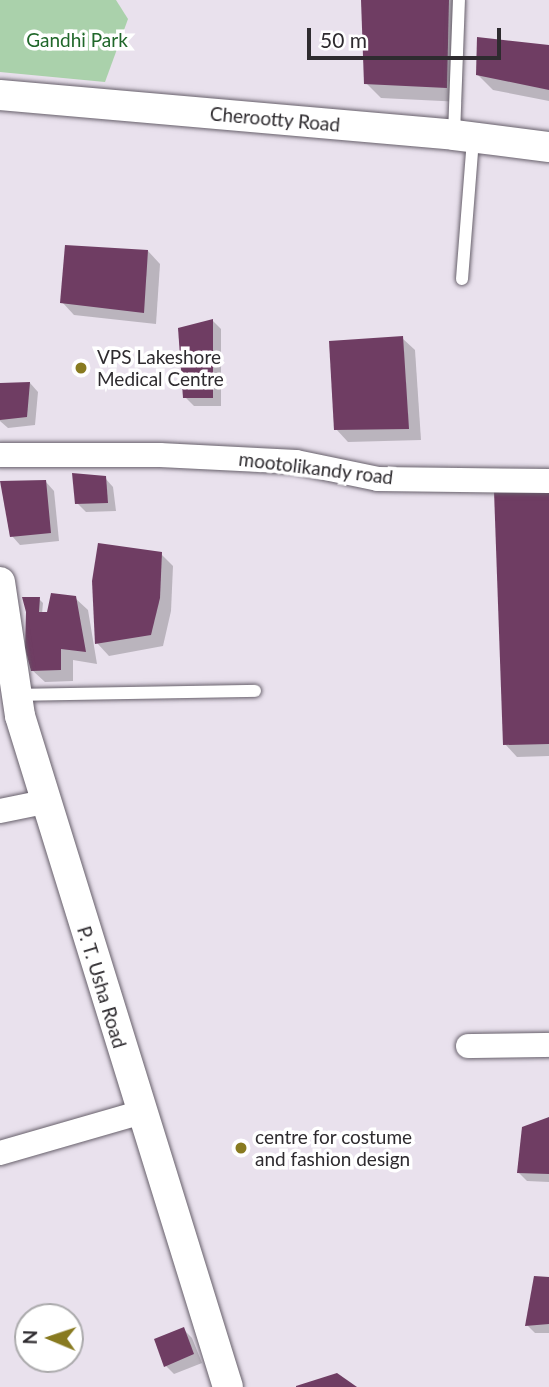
<!DOCTYPE html>
<style>
body{margin:0}
#map{position:relative;width:549px;height:1387px;overflow:hidden;background:#e9e1ed;font-family:Lato,sans-serif}
div>[style]{position:absolute}
.green>*{inset:0;background:#aad1ab}
.shadow>*{inset:0;background:#0003}
.building>*{inset:0;background:#6f3d63}
.roads{filter:drop-shadow(0 0 2px #67606b) drop-shadow(0 0 2px #67606b)}
.service>*{height:12px;margin:-6px;padding:0 6px;transform-origin:6px;border-radius:6px;background:#fff}
.minor>*{height:24px;margin:-12px;padding:0 12px;transform-origin:12px;border-radius:12px;background:#fff}
.tertiary>*{height:30px;margin:-15px;padding:0 15px;transform-origin:15px;border-radius:15px;background:#fff}
.dots>*{width:19px;height:19px;translate:-50% -50%;box-sizing:border-box;border:4px solid #fff;border-radius:50%}
span{translate:-50% -50%;white-space:nowrap;text-align:center;line-height:1.15;-webkit-text-stroke:7px #fff;paint-order:stroke}
.park-label{font-size:19px;color:#20672a}
.street-label{font-size:19px;color:#2e2b2f}
.poi-label{font-size:19px;color:#2e2b2f}
.left{translate:0 -50%;text-align:left}
.north{position:absolute;left:14px;top:1303px;width:70px;height:70px;box-sizing:border-box;background:#fff;border:2px solid #abaaac;border-radius:50%;rotate:272deg;font-size:19px;font-weight:700;line-height:28px;text-align:center;color:#2e2b2f}
.north::after{content:'';display:block;margin:auto;width:24px;height:32px;background:#887a20;clip-path:polygon(50% 0,100% 100%,50% 72%,0 100%)}
.scale{position:absolute;left:307px;top:28px;width:194px;height:32px;box-sizing:border-box;border:4px solid #2e2b2f;border-top:0;padding-left:9px;font-size:21px;line-height:24px;white-space:nowrap;color:#2e2b2f;-webkit-text-stroke:5px #fff;paint-order:stroke}
</style>
<div id="map">
<div class="green">
<i style="clip-path:polygon(0 0,116px 0,128px 19px,105px 82px,0 72px)"></i>
</div>
<div class="shadow">
<i style="clip-path:polygon(363px 0,460px 0,464px 3px,462px 102px,381px 98px,366px 83px)"></i>
<i style="clip-path:polygon(549px 47px,549px 101px,493px 90px,478px 75px)"></i>
<i style="clip-path:polygon(148px 251px,160px 264px,156px 324px,74px 315px,62px 302px)"></i>
<i style="clip-path:polygon(213px 321px,221px 329px,221px 406px,194px 406px,185px 397px)"></i>
<i style="clip-path:polygon(402px 338px,415px 350px,421px 440px,348px 442px,336px 429px)"></i>
<i style="clip-path:polygon(30px 383px,38px 392px,35px 425px,8px 428px,0 421px,0 385px)"></i>
<i style="clip-path:polygon(105px 478px,113px 487px,116px 511px,86px 512px,77px 503px)"></i>
<i style="clip-path:polygon(46px 482px,54px 491px,59px 541px,20px 545px,12px 536px)"></i>
<i style="clip-path:polygon(549px 494px,549px 756px,517px 757px,505px 744px)"></i>
<i style="clip-path:polygon(161px 554px,173px 566px,171px 611px,163px 646px,109px 656px,97px 643px)"></i>
<i style="clip-path:polygon(75px 598px,88px 610px,97px 664px,73px 660px,73px 681px,45px 682px,32px 670px,39px 599px,43px 603px,42px 614px,48px 613px)"></i>
<i style="clip-path:polygon(549px 1118px,549px 1182px,527px 1181px,519px 1173px)"></i>
<i style="clip-path:polygon(549px 1278px,549px 1333px,535px 1333px,527px 1325px)"></i>
<i style="clip-path:polygon(183px 1329px,192px 1338px,202px 1363px,174px 1374px,166px 1366px)"></i>
</div>
<div class="building">
<i style="clip-path:polygon(361px 0,449px 0,447px 88px,364px 84px)"></i>
<i style="clip-path:polygon(477px 37px,549px 45px,549px 90px,476px 75px)"></i>
<i style="clip-path:polygon(65px 245px,148px 250px,144px 313px,60px 303px)"></i>
<i style="clip-path:polygon(213px 319px,213px 398px,183px 398px,178px 328px)"></i>
<i style="clip-path:polygon(403px 336px,409px 429px,334px 430px,329px 341px)"></i>
<i style="clip-path:polygon(30px 382px,27px 417px,0 420px,0 383px)"></i>
<i style="clip-path:polygon(72px 473px,106px 476px,108px 503px,75px 504px)"></i>
<i style="clip-path:polygon(46px 480px,51px 533px,10px 537px,0 481px)"></i>
<i style="clip-path:polygon(494px 491px,549px 492px,549px 744px,503px 745px)"></i>
<i style="clip-path:polygon(98px 543px,162px 552px,160px 598px,151px 635px,95px 644px,92px 581px)"></i>
<i style="clip-path:polygon(51px 593px,76px 596px,86px 652px,61px 649px,61px 670px,31px 671px,25px 648px,26px 612px,22px 597px,40px 597px,39px 612px,47px 612px)"></i>
<i style="clip-path:polygon(549px 1117px,549px 1174px,517px 1173px,522px 1127px)"></i>
<i style="clip-path:polygon(534px 1276px,549px 1277px,549px 1324px,525px 1326px)"></i>
<i style="clip-path:polygon(184px 1327px,194px 1354px,164px 1367px,154px 1339px)"></i>
<i style="clip-path:polygon(337px 1373px,357px 1387px,296px 1387px,296px 1386px)"></i>
</div>
<div class="roads">
<div class="service">
<i style="left:454px;top:135px;width:135px;rotate:-87.9deg"></i>
<i style="left:462px;top:279px;width:141px;rotate:-85.5deg"></i>
<i style="left:17px;top:695px;width:238px;rotate:-1deg"></i>
</div>
<div class="minor">
<i style="left:0;top:455px;width:160px"></i>
<i style="left:160px;top:455px;width:136px;rotate:2.9deg"></i>
<i style="left:296px;top:462px;width:84px;rotate:11.7deg"></i>
<i style="left:378px;top:479px;width:171px;rotate:0.7deg"></i>
<i style="left:0;top:811px;width:45px;rotate:-11.6deg"></i>
<i style="left:468px;top:1046px;width:81px;rotate:-0.7deg"></i>
<i style="left:0;top:1153px;width:148px;rotate:-16.1deg"></i>
</div>
<div class="tertiary">
<i style="left:0;top:95px;width:456px;rotate:5deg"></i>
<i style="left:454px;top:135px;width:96px;rotate:7.2deg"></i>
<i style="left:0;top:582px;width:135px;rotate:81.5deg"></i>
<i style="left:20px;top:716px;width:702px;rotate:72.78deg"></i>
</div>
</div>
<div class="dots">
<i style="left:81px;top:368px;background:#887a20"></i>
<i style="left:241px;top:1148px;background:#887a20"></i>
</div>
<div class="park-label">
<span style="left:77px;top:40px">Gandhi Park</span>
</div>
<div class="street-label">
<span style="left:275px;top:119px;rotate:5deg">Cherootty Road</span>
<span style="left:316px;top:468px;rotate:7deg">mootolikandy road</span>
<span style="left:102px;top:987px;rotate:73deg">P. T. Usha Road</span>
</div>
<div class="poi-label">
<span class="left" style="left:97px;top:368px">VPS Lakeshore<br>Medical Centre</span>
<span class="left" style="left:255px;top:1148px">centre for costume<br>and fashion design</span>
</div>
<div class="north">N</div>
<div class="scale">50 m</div>
</div>
